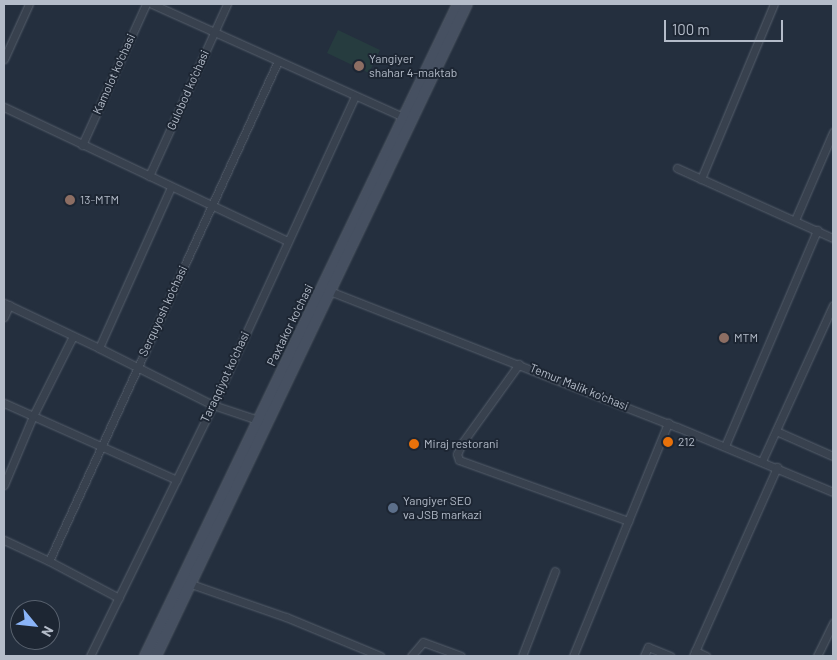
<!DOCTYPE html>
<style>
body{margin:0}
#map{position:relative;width:837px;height:660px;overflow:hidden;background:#242f3e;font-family:Barlow,sans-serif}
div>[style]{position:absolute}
.green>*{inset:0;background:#263c3f}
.roads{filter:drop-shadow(0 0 1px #565f6c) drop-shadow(0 0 1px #565f6c)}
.street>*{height:7px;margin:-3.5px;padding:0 3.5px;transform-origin:3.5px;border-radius:3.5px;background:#38414e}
.secondary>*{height:10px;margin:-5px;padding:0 5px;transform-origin:5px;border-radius:5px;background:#465061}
.dots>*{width:14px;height:14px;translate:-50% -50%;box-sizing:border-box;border:2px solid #1d2633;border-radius:50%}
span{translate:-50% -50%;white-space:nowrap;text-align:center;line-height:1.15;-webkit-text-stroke:4px #1d2633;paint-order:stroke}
.poi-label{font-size:12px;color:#b4bcc9}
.left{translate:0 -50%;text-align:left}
.street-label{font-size:12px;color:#b4bcc9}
.frame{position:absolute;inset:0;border:5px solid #b4bcc9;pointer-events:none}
.north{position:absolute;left:10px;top:600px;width:50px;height:50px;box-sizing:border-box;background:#1d2633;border:1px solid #59626f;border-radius:50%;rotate:118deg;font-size:14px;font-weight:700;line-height:20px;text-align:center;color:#b4bcc9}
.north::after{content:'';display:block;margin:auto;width:18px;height:22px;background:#8ab4f8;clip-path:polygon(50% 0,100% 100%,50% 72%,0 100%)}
.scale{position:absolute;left:664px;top:20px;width:119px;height:22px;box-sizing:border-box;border:2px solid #b4bcc9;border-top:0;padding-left:6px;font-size:15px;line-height:18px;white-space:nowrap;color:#b4bcc9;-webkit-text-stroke:4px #1d2633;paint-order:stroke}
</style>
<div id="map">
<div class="green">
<i style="clip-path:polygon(338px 30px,380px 50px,369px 73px,327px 53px)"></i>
</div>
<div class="roads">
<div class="street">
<i style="left:152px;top:4px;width:276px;rotate:24.2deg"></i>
<i style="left:4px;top:59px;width:60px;rotate:-65.6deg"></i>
<i style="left:4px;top:107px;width:313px;rotate:25.3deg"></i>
<i style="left:82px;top:145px;width:155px;rotate:-65.6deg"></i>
<i style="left:677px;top:168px;width:171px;rotate:24.2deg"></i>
<i style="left:149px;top:176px;width:189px;rotate:-65.6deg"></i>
<i style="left:701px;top:179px;width:190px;rotate:-67.4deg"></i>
<i style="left:795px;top:220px;width:96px;rotate:-66.6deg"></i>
<i style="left:327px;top:290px;width:376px;rotate:21.4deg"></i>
<i style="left:677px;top:427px;width:169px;rotate:22.6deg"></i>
<i style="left:4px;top:303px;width:105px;rotate:25.3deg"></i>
<i style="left:99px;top:348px;width:127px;rotate:26.6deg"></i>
<i style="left:213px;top:405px;width:47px;rotate:18.4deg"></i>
<i style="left:4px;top:317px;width:13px;rotate:-67deg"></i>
<i style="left:99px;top:348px;width:176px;rotate:-65.9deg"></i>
<i style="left:519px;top:364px;width:97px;rotate:125.8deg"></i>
<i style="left:462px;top:443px;width:12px;rotate:114deg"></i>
<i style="left:457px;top:454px;width:6px;rotate:72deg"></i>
<i style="left:459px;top:460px;width:180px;rotate:19.8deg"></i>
<i style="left:4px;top:403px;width:189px;rotate:24deg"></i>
<i style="left:776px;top:431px;width:62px;rotate:23.7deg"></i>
<i style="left:725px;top:446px;width:235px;rotate:-66.9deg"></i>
<i style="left:762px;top:461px;width:171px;rotate:-65.5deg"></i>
<i style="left:4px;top:485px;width:75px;rotate:-67.2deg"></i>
<i style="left:33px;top:416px;width:89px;rotate:-63.4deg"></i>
<i style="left:4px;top:540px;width:50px;rotate:25deg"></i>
<i style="left:49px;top:561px;width:79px;rotate:27.9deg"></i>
<i style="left:49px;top:561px;width:550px;rotate:-65.39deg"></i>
<i style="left:191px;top:584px;width:101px;rotate:19.2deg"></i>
<i style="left:286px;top:617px;width:102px;rotate:22.5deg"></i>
<i style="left:695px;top:651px;width:12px;rotate:24deg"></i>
<i style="left:90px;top:656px;width:280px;rotate:-63.9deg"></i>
<i style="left:213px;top:405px;width:340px;rotate:-65.3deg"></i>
<i style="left:411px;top:656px;width:18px;rotate:-49deg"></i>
<i style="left:423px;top:642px;width:40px;rotate:20.2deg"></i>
<i style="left:522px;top:656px;width:91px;rotate:-68.8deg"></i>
<i style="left:573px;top:656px;width:252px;rotate:-67.8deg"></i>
<i style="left:644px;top:656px;width:10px;rotate:-66deg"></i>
<i style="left:648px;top:647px;width:24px;rotate:22deg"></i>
<i style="left:693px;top:656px;width:207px;rotate:-66deg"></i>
<i style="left:817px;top:656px;width:37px;rotate:-64deg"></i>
</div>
<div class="secondary">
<i style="left:145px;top:656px;width:723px;rotate:-64.36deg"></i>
<i style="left:156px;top:656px;width:722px;rotate:-64.5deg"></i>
</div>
</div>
<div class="dots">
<i style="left:359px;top:66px;background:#8d6e63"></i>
<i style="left:70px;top:200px;background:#8d6e63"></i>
<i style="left:724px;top:338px;background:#8d6e63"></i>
<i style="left:668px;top:442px;background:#e8710a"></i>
<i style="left:414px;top:444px;background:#e8710a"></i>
<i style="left:393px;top:508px;background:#5c6f8a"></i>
</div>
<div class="poi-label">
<span class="left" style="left:369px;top:66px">Yangiyer<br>shahar 4-maktab</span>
<span class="left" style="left:80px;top:200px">13-MTM</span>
<span class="left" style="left:734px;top:338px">MTM</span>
<span class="left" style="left:678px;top:442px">212</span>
<span class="left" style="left:424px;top:444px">Miraj restorani</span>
<span class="left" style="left:403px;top:508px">Yangiyer SEO<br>va JSB markazi</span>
</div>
<div class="street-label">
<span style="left:114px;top:74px;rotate:-66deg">Kamolot ko'chasi</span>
<span style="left:188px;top:90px;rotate:-66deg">Gulobod ko'chasi</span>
<span style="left:163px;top:311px;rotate:-65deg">Serquyosh ko'chasi</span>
<span style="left:290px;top:325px;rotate:-64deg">Paxtakor ko'chasi</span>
<span style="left:225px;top:377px;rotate:-65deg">Taraqqiyot ko'chasi</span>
<span style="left:579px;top:387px;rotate:22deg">Temur Malik ko'chasi</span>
</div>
<div class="frame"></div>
<div class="north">N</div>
<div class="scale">100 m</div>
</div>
